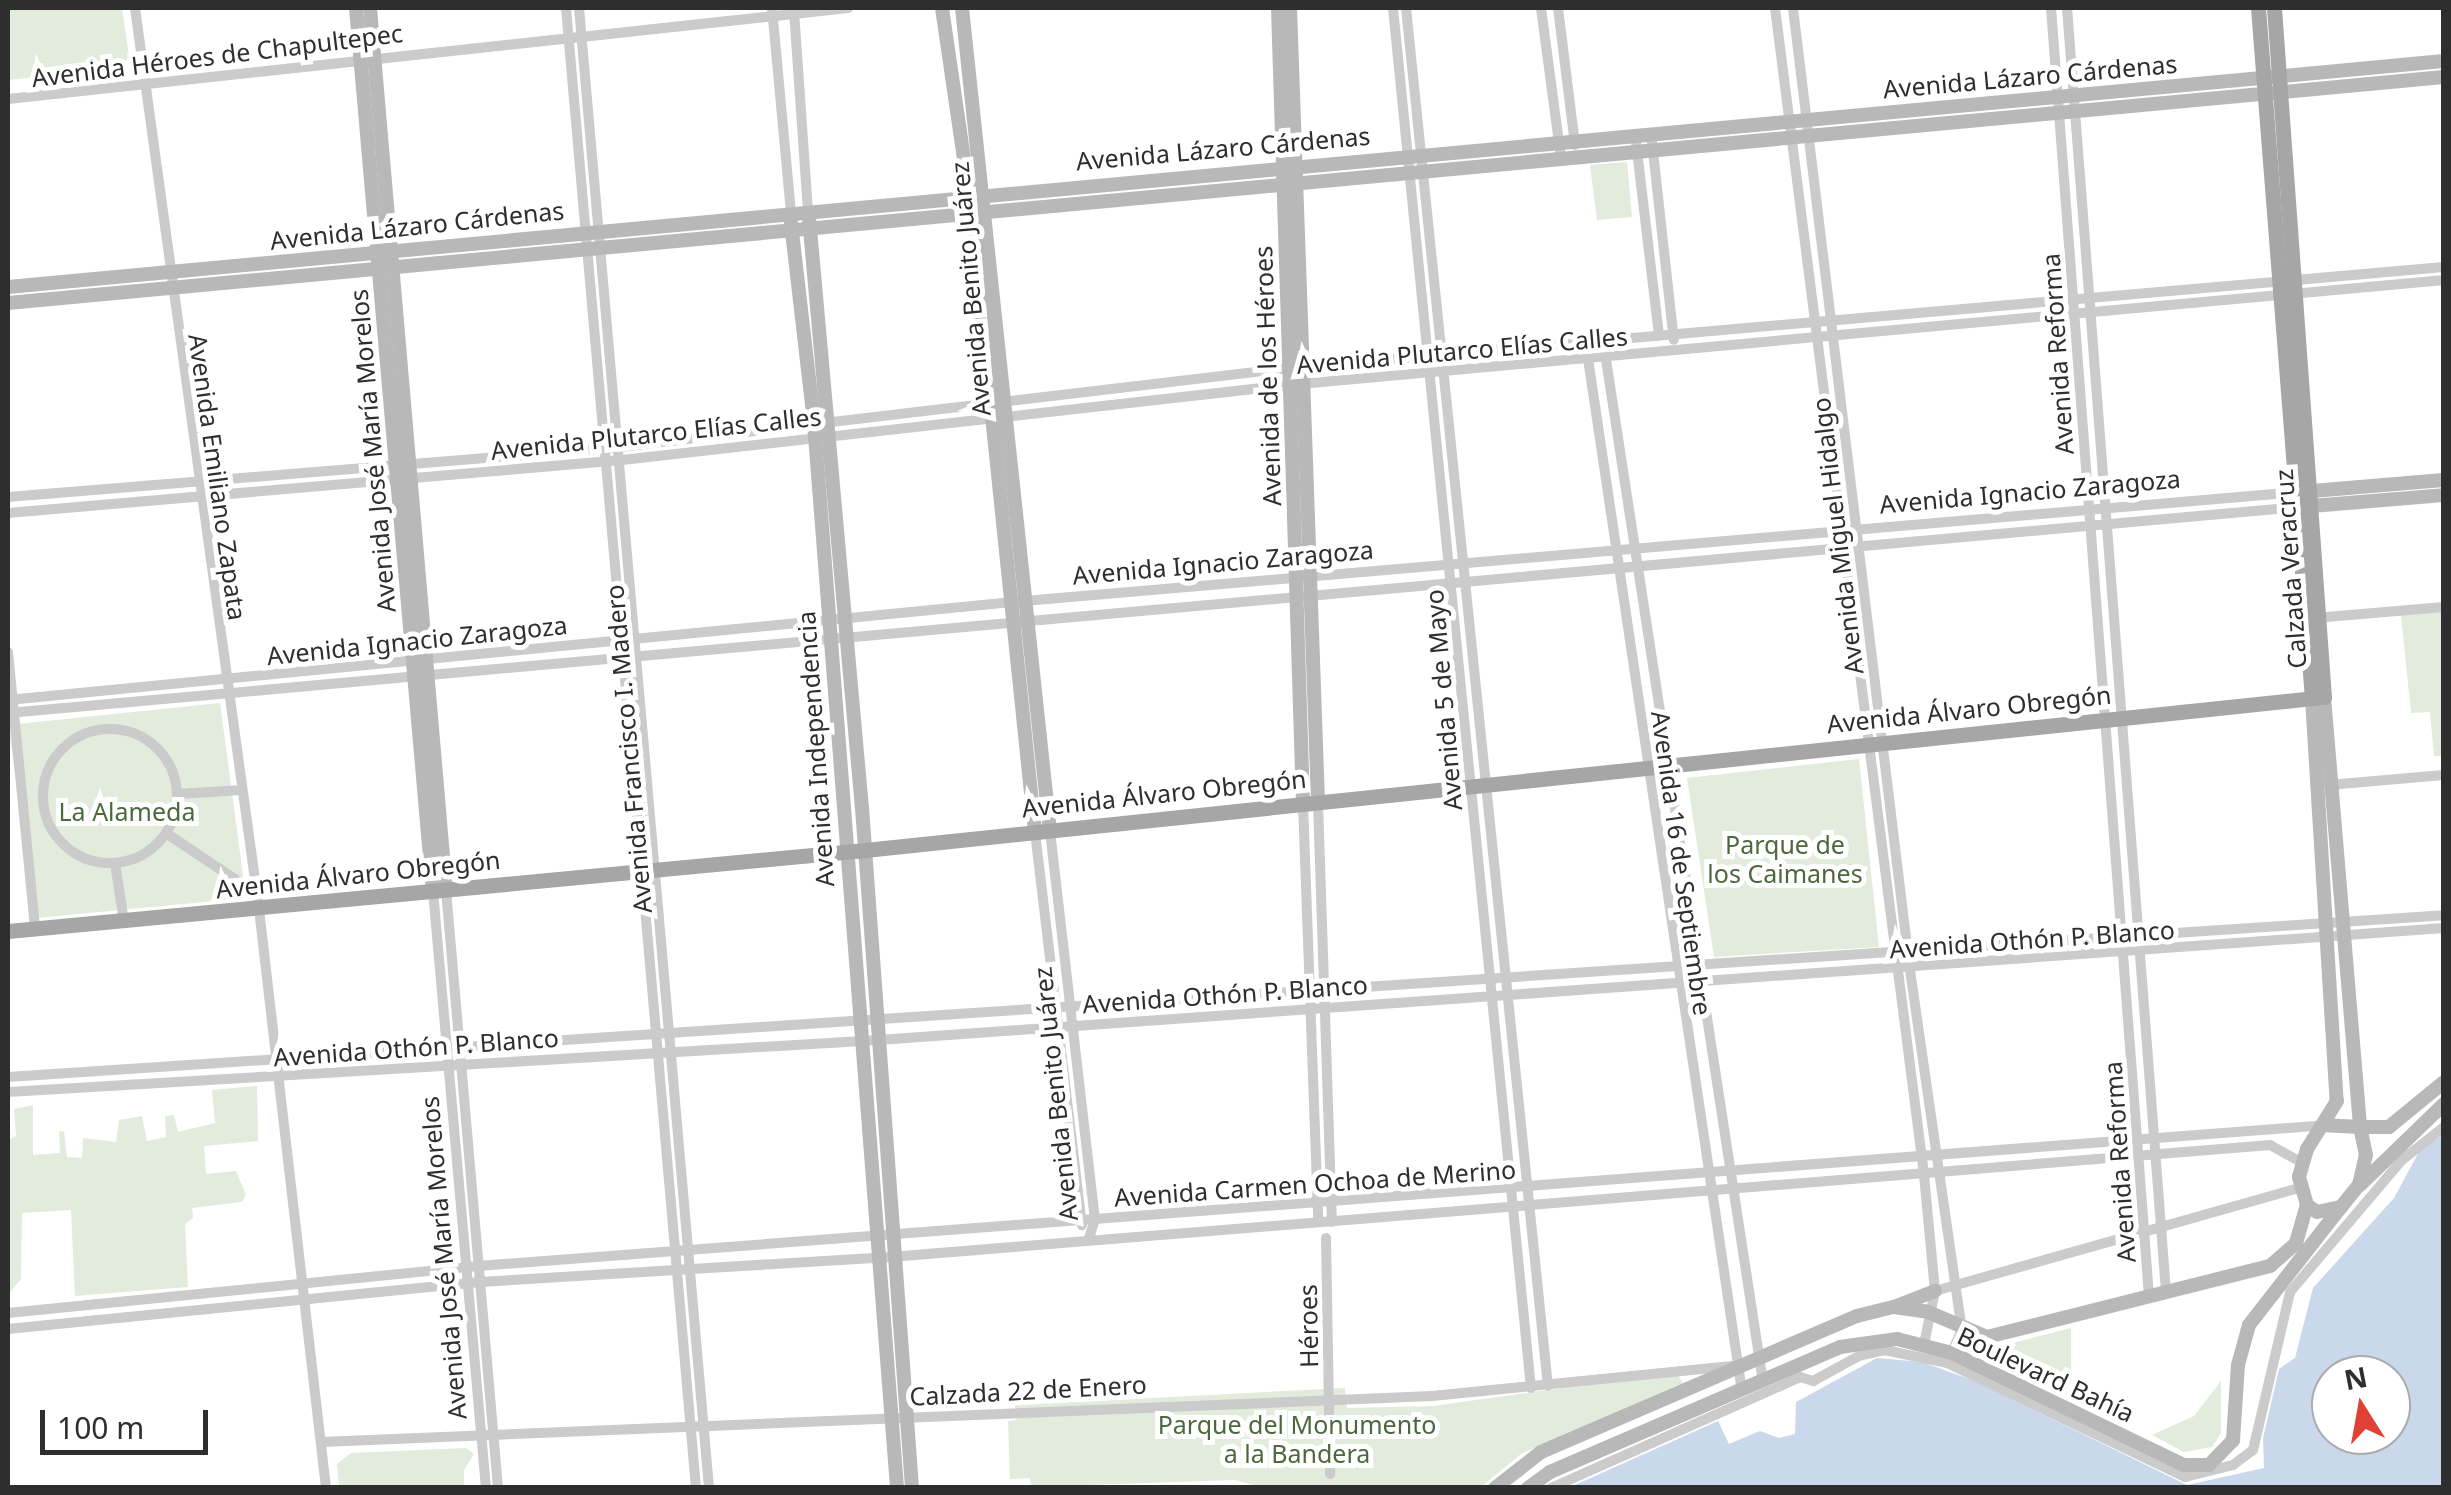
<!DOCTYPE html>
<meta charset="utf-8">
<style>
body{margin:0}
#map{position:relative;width:2451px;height:1495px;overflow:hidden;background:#fff;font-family:"Noto Sans",sans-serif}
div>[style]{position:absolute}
.green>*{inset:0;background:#e2ebdc}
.water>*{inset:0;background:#c9d9eb}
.street>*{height:10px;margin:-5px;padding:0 5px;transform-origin:5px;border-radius:5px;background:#cbcbcb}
.street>.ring{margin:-5px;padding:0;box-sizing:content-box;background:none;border:10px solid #cbcbcb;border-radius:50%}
.secondary>*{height:14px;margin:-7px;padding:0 7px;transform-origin:7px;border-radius:7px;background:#b8b8b8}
.primary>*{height:15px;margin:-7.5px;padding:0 7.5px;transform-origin:7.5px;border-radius:7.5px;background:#a6a6a6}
span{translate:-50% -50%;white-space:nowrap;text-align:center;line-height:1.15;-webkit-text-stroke:10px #fff;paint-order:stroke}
.street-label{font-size:25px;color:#2e2e2e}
.park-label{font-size:25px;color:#4b693d}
.frame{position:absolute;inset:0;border:10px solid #2e2e2e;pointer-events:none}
.north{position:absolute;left:2311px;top:1355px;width:100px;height:100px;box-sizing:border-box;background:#fff;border:2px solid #ababab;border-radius:50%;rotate:349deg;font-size:28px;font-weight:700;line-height:40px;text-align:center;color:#2e2e2e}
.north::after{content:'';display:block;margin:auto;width:35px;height:45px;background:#e14135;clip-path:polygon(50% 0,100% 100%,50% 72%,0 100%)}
.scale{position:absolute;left:40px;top:1410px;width:168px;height:45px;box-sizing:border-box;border:5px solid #2e2e2e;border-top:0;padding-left:12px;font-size:30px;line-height:35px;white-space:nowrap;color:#2e2e2e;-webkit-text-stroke:8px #fff;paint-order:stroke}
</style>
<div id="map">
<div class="green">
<i style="clip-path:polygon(8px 8px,122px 8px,129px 56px,121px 68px,8px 80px)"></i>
<i style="clip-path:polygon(1627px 162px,1632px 217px,1597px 220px,1590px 165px)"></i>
<i style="clip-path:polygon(2443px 611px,2443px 756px,2434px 756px,2430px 712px,2411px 713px,2401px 615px)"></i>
<i style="clip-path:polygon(220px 703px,246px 898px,36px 918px,8px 725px)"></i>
<i style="clip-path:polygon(1859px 759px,1879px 947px,1714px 957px,1687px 778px)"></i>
<i style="clip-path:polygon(257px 1086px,258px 1141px,204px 1146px,206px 1174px,236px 1171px,246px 1195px,242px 1202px,192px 1208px,193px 1218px,185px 1224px,188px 1287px,75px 1296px,71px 1210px,22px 1213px,21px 1279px,8px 1295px,8px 1140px,16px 1136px,14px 1109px,33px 1105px,33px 1155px,60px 1153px,59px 1132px,64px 1131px,67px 1157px,82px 1158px,83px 1138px,116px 1142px,119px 1120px,142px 1116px,147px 1141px,166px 1137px,165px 1116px,174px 1115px,178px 1132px,215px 1123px,212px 1090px)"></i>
<i style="clip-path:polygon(2071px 1328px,2071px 1375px,2047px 1383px,1978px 1352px)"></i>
<i style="clip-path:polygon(1676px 1372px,1683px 1383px,1521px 1454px,1481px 1487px,1264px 1488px,1235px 1480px,1031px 1487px,1030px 1478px,1010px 1479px,1008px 1421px,1016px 1420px,1015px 1405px,1345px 1388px,1347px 1408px,1433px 1406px)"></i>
<i style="clip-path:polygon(2221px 1381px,2221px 1433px,2212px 1447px,2184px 1452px,2152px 1435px,2194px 1416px)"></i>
<i style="clip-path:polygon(466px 1448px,474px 1454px,464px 1470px,464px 1487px,339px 1487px,337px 1464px,351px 1453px)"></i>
</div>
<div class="water">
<i style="clip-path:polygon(evenodd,2443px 1135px,2443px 1487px,1568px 1488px,1718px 1421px,1729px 1444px,1760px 1431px,1779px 1438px,1795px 1434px,1796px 1402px,1877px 1358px,1922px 1362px,1972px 1380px,2187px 1485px,2264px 1468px,2263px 1438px,2279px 1369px,2295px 1358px,2313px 1288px,2394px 1198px,2420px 1150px,2443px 1135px,2331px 1375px,2391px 1375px,2391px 1435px,2331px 1435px,2331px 1375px)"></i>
</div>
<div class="street">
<i style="left:135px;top:8px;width:909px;rotate:82.16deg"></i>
<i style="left:259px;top:909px;width:583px;rotate:83.4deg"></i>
<i style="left:566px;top:8px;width:1486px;rotate:84.98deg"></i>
<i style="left:579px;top:8px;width:1486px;rotate:84.98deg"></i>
<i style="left:772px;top:8px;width:205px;rotate:84.7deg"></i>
<i style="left:1393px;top:8px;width:1387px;rotate:84.29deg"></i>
<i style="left:1406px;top:8px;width:1385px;rotate:84.12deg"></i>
<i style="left:1541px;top:8px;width:150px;rotate:82.4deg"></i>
<i style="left:1558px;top:8px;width:138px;rotate:82.9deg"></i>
<i style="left:1775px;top:8px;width:1176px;rotate:82.72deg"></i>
<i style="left:1924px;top:1175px;width:117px;rotate:84.6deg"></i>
<i style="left:1935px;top:1291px;width:54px;rotate:101.7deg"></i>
<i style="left:1793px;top:8px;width:969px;rotate:83.07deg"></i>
<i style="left:1910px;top:970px;width:363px;rotate:81.8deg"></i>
<i style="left:1962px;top:1329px;width:26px;rotate:113deg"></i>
<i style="left:2051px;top:8px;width:1292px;rotate:85.65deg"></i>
<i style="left:2067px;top:8px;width:1287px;rotate:85.59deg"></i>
<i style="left:794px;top:11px;width:199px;rotate:86deg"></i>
<i style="left:8px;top:99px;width:845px;rotate:-6.18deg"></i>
<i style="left:1651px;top:133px;width:208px;rotate:83.7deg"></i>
<i style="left:1635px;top:134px;width:203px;rotate:83.2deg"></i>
<i style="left:1603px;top:340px;width:1054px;rotate:81.27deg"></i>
<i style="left:1587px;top:352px;width:1050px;rotate:81.52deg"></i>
<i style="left:8px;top:497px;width:614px;rotate:-4.67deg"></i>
<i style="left:620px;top:447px;width:673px;rotate:-6.74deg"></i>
<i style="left:1288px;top:368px;width:1160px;rotate:-4.99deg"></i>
<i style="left:8px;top:513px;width:616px;rotate:-4.93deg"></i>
<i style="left:622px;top:460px;width:671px;rotate:-6.42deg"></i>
<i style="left:1289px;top:385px;width:1160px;rotate:-5.19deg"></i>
<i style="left:2315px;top:618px;width:129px;rotate:-4.9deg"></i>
<i style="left:8px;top:652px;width:278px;rotate:84.4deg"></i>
<i style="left:8px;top:700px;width:1021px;rotate:-5.57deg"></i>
<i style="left:1024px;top:601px;width:1278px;rotate:-4.89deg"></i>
<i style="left:8px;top:713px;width:2300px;rotate:-5.14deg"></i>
<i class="ring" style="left:43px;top:729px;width:124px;height:124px"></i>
<i style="left:2329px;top:785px;width:115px;rotate:-5deg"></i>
<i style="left:178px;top:794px;width:64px;rotate:-3.6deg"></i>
<i style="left:1318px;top:803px;width:419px;rotate:88.1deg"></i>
<i style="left:1303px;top:804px;width:418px;rotate:87.9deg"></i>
<i style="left:1050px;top:831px;width:391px;rotate:83.4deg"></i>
<i style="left:1095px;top:1219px;width:21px;rotate:107deg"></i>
<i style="left:1035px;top:832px;width:396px;rotate:83.2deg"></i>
<i style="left:166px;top:833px;width:110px;rotate:33.8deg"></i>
<i style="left:115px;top:863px;width:60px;rotate:81.3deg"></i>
<i style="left:446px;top:890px;width:600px;rotate:85.03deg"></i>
<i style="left:433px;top:891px;width:599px;rotate:84.93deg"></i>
<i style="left:8px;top:1077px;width:2441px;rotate:-3.8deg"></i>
<i style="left:8px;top:1092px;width:873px;rotate:-3.42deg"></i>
<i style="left:879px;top:1040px;width:1569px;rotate:-4.09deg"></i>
<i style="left:1326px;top:1238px;width:236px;rotate:89deg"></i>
<i style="left:1935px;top:1291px;width:378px;rotate:-15.8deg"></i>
<i style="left:8px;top:1313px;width:472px;rotate:-5.7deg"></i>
<i style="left:478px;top:1266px;width:1853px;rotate:-4.36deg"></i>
<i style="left:8px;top:1329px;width:474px;rotate:-5.7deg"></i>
<i style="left:480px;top:1282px;width:399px;rotate:-3.5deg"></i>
<i style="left:878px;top:1258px;width:1397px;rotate:-4.64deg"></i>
<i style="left:2270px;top:1145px;width:37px;rotate:29deg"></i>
<i style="left:321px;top:1442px;width:1112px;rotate:-2.37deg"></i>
<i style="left:1432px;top:1396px;width:304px;rotate:-5.7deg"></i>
<i style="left:1551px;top:1488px;width:273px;rotate:-24deg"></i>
<i style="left:1800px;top:1377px;width:14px;rotate:17deg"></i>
<i style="left:1813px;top:1381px;width:52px;rotate:-28.5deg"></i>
<i style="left:1859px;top:1356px;width:26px;rotate:-13deg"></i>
<i style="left:1884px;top:1350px;width:64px;rotate:11.7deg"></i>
<i style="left:1947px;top:1363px;width:264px;rotate:25.6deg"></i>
<i style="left:2185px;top:1477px;width:49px;rotate:-14deg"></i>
<i style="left:2233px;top:1465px;width:25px;rotate:-37deg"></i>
<i style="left:2253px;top:1450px;width:162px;rotate:-76.8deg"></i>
<i style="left:2290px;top:1292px;width:173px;rotate:-49.7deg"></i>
<i style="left:2402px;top:1160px;width:53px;rotate:-38.2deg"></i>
</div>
<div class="secondary">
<i style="left:356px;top:8px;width:886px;rotate:85.02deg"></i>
<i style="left:370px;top:8px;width:885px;rotate:85.08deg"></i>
<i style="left:942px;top:8px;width:188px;rotate:81.7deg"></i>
<i style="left:969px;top:194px;width:641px;rotate:84.09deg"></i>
<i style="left:962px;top:8px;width:828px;rotate:83.9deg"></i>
<i style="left:1278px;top:8px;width:796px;rotate:88.2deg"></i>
<i style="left:1290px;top:8px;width:795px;rotate:87.98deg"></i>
<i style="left:809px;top:218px;width:592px;rotate:84.87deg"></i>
<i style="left:862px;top:808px;width:682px;rotate:85.79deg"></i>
<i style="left:791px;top:223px;width:201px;rotate:83.4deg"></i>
<i style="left:814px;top:423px;width:1068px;rotate:85.54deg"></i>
<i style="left:8px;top:287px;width:2446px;rotate:-5.3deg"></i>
<i style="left:8px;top:303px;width:2446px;rotate:-5.3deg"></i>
<i style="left:2300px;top:492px;width:144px;rotate:-4.8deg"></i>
<i style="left:2299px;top:507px;width:145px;rotate:-4.7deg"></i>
<i style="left:2324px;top:697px;width:432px;rotate:85.2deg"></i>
<i style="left:2360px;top:1127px;width:29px"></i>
<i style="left:2389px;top:1127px;width:71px;rotate:-39.3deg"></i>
<i style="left:2312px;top:698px;width:404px;rotate:86.5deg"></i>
<i style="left:2337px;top:1101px;width:57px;rotate:122deg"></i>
<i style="left:2307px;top:1149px;width:29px;rotate:106deg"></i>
<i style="left:2299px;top:1177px;width:29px;rotate:74deg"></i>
<i style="left:2307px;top:1205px;width:12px;rotate:35deg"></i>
<i style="left:2317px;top:1212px;width:25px;rotate:-12deg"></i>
<i style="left:2341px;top:1207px;width:28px;rotate:-51deg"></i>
<i style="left:2359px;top:1185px;width:31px;rotate:-77deg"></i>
<i style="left:2366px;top:1155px;width:29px;rotate:-102deg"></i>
<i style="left:2360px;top:1127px;width:33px;rotate:-177deg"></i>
<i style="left:2360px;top:1185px;width:117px;rotate:-44deg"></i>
<i style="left:1894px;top:1307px;width:44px;rotate:-21.3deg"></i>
<i style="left:1495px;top:1488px;width:58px;rotate:-38deg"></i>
<i style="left:1541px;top:1452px;width:344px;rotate:-23.3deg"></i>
<i style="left:1857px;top:1316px;width:38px;rotate:-14deg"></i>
<i style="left:1894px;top:1307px;width:34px;rotate:8deg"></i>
<i style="left:1928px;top:1312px;width:64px;rotate:23deg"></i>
<i style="left:1987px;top:1337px;width:292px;rotate:-14.1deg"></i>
<i style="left:2270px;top:1266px;width:35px;rotate:-41deg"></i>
<i style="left:2296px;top:1243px;width:40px;rotate:-74deg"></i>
<i style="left:1528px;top:1488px;width:27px;rotate:-36deg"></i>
<i style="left:1550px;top:1472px;width:316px;rotate:-23.3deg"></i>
<i style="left:1840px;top:1347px;width:58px;rotate:-8deg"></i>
<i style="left:1897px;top:1339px;width:57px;rotate:14.3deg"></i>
<i style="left:1952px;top:1353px;width:258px;rotate:25.8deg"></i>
<i style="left:2184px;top:1465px;width:25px"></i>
<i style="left:2209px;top:1465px;width:35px;rotate:-46deg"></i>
<i style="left:2233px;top:1440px;width:75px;rotate:-86.2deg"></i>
<i style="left:2238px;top:1365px;width:41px;rotate:-74.6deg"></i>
<i style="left:2249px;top:1325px;width:150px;rotate:-52.1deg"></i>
</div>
<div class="primary">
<i style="left:2258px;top:8px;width:692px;rotate:85.53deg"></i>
<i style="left:8px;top:931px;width:861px;rotate:-5.4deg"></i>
<i style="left:865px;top:850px;width:1467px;rotate:-5.99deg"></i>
<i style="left:2324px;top:697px;width:691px;rotate:-94.15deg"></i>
</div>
<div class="street-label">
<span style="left:217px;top:55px;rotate:-7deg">Avenida Héroes de Chapultepec</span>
<span style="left:2030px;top:76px;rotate:-5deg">Avenida Lázaro Cárdenas</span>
<span style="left:1223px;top:148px;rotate:-5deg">Avenida Lázaro Cárdenas</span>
<span style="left:417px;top:225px;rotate:-6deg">Avenida Lázaro Cárdenas</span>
<span style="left:970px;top:289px;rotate:-95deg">Avenida Benito Juárez</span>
<span style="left:1462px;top:350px;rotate:-5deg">Avenida Plutarco Elías Calles</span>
<span style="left:2057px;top:354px;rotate:-94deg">Avenida Reforma</span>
<span style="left:1267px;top:376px;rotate:-92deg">Avenida de los Héroes</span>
<span style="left:656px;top:433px;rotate:-6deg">Avenida Plutarco Elías Calles</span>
<span style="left:372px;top:451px;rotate:-95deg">Avenida José María Morelos</span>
<span style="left:218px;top:477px;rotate:82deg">Avenida Emiliano Zapata</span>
<span style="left:2030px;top:491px;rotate:-5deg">Avenida Ignacio Zaragoza</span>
<span style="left:1837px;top:536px;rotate:-97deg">Avenida Miguel Hidalgo</span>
<span style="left:1223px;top:562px;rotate:-5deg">Avenida Ignacio Zaragoza</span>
<span style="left:2290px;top:569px;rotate:-94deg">Calzada Veracruz</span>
<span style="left:417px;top:640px;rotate:-6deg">Avenida Ignacio Zaragoza</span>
<span style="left:1443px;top:700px;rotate:-95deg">Avenida 5 de Mayo</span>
<span style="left:1969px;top:709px;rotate:-6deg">Avenida Álvaro Obregón</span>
<span style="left:628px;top:749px;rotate:-95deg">Avenida Francisco I. Madero</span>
<span style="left:815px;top:749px;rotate:-94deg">Avenida Independencia</span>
<span style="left:1164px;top:793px;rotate:-6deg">Avenida Álvaro Obregón</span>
<span style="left:1682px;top:863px;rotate:82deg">Avenida 16 de Septiembre</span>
<span style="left:358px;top:874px;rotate:-6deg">Avenida Álvaro Obregón</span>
<span style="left:2032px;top:939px;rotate:-4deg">Avenida Othón P. Blanco</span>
<span style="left:1225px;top:994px;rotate:-4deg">Avenida Othón P. Blanco</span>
<span style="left:416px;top:1047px;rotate:-4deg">Avenida Othón P. Blanco</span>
<span style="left:1055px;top:1094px;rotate:-96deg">Avenida Benito Juárez</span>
<span style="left:2119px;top:1162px;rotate:-94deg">Avenida Reforma</span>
<span style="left:1315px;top:1183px;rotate:-4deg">Avenida Carmen Ochoa de Merino</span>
<span style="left:443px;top:1258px;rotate:-95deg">Avenida José María Morelos</span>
<span style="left:1308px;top:1326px;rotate:-91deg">Héroes</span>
<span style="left:2046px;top:1374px;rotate:25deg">Boulevard Bahía</span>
<span style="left:1028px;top:1390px;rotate:-3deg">Calzada 22 de Enero</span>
</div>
<div class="park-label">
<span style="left:127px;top:811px">La Alameda</span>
<span style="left:1785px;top:859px">Parque de<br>los Caimanes</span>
<span style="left:1297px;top:1439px">Parque del Monumento<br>a la Bandera</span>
</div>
<div class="frame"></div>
<div class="north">N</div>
<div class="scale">100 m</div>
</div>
